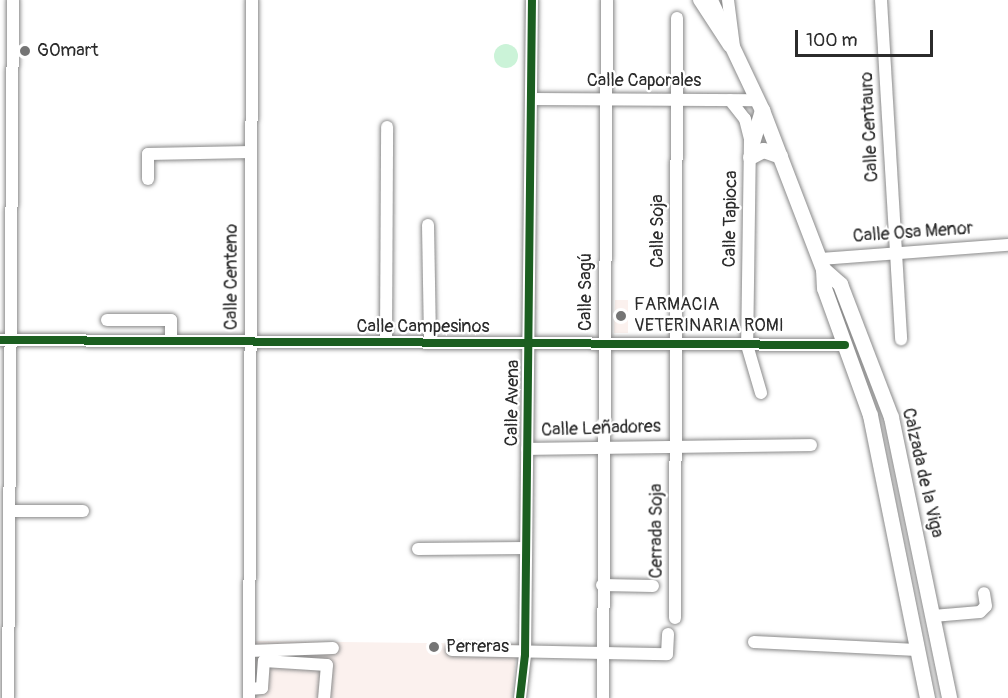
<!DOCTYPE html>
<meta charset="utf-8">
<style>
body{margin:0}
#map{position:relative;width:1008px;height:698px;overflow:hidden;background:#fff;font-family:Pangolin,sans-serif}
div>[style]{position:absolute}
.built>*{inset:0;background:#fbf1ee}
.green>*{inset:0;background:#cbf3d8}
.round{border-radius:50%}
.roads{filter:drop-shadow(0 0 2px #8a8a8a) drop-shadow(0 0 2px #8a8a8a)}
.minor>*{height:12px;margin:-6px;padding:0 6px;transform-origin:6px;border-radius:6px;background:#fff}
.major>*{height:15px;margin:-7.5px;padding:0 7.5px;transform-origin:7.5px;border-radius:7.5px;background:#fff}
.cycleway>*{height:8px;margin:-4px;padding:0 4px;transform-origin:4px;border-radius:4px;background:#1b5e20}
.dots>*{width:16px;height:16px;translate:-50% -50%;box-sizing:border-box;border:3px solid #fff;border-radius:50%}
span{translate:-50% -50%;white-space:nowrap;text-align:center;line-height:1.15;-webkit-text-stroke:4.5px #fff;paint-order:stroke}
.poi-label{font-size:18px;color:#2b2b2b}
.left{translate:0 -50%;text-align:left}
.street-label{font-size:18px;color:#2b2b2b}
.scale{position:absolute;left:795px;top:30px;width:138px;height:27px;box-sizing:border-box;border:3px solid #2b2b2b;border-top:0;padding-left:8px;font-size:18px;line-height:21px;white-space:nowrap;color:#2b2b2b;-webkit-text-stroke:4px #fff;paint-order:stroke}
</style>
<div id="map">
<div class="built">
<i style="clip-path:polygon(615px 300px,628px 300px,628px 333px,614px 333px)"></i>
<i style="clip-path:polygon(255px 641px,517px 644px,512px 698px,255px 698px)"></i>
</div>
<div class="green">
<i class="round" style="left:494px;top:44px;width:24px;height:24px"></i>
</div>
<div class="roads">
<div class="minor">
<i style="left:699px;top:0;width:55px;rotate:56.9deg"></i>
<i style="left:728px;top:0;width:47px;rotate:82.7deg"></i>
<i style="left:881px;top:0;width:340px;rotate:86.6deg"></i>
<i style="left:531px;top:99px;width:226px;rotate:0.3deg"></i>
<i style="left:730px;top:100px;width:24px;rotate:52deg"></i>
<i style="left:745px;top:119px;width:21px;rotate:76deg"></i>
<i style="left:750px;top:139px;width:206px;rotate:90.8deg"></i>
<i style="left:747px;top:345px;width:50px;rotate:73.7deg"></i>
<i style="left:148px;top:179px;width:25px;rotate:-90deg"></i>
<i style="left:148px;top:154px;width:103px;rotate:-1.1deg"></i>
<i style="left:428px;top:225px;width:117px;rotate:89deg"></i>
<i style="left:820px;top:259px;width:189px;rotate:-4.3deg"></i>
<i style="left:107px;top:320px;width:64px"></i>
<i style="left:171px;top:320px;width:19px;rotate:90deg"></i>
<i style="left:0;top:340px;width:845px;rotate:0.34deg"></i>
<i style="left:386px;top:342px;width:215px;rotate:-89.7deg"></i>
<i style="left:527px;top:449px;width:284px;rotate:-0.8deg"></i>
<i style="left:10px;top:511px;width:73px"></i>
<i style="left:418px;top:549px;width:108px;rotate:-0.5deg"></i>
<i style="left:602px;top:585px;width:51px;rotate:1.1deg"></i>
<i style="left:933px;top:616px;width:47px;rotate:-4.9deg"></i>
<i style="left:980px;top:612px;width:8px;rotate:-45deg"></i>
<i style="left:986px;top:606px;width:13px;rotate:-99deg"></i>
<i style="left:675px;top:618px;width:600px;rotate:-89.81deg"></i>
<i style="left:754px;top:642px;width:163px;rotate:2.8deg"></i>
<i style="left:452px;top:650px;width:215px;rotate:1.1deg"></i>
<i style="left:667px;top:654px;width:20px;rotate:-87deg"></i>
<i style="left:249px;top:651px;width:84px;rotate:-2deg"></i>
<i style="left:249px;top:689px;width:13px;rotate:-4deg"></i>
<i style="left:262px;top:688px;width:27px;rotate:-86deg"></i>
<i style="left:264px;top:661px;width:63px;rotate:3.6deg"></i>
<i style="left:327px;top:665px;width:33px;rotate:95deg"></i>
<i style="left:8px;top:698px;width:698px;rotate:-89.59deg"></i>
<i style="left:249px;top:698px;width:698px;rotate:-89.75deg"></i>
<i style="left:520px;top:698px;width:43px;rotate:-83.4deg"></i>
<i style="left:525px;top:655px;width:655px;rotate:-89.39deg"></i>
<i style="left:603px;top:698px;width:698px;rotate:-89.67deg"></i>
</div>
<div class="major">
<i style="left:710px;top:0;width:122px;rotate:64.7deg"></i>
<i style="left:762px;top:110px;width:170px;rotate:69deg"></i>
<i style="left:823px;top:269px;width:19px;rotate:87deg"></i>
<i style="left:824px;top:288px;width:135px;rotate:70.1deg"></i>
<i style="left:870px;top:415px;width:289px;rotate:78.6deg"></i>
<i style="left:751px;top:146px;width:38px;rotate:-73deg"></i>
<i style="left:750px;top:157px;width:15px;rotate:-28deg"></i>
<i style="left:763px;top:150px;width:18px;rotate:19deg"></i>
<i style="left:823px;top:269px;width:23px;rotate:41deg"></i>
<i style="left:840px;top:284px;width:142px;rotate:69deg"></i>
<i style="left:891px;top:417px;width:287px;rotate:78.3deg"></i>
</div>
</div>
<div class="cycleway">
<i style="left:0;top:340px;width:845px;rotate:0.34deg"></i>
<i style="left:520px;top:698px;width:43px;rotate:-83.4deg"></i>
<i style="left:525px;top:655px;width:655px;rotate:-89.39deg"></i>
</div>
<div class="dots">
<i style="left:25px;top:51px;background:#757575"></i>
<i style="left:621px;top:316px;background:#757575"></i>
<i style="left:434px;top:647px;background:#757575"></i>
</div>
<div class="poi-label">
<span class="left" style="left:37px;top:51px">GOmart</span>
<span class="left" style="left:634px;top:316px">FARMACIA<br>VETERINARIA ROMI</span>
<span class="left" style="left:446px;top:647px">Perreras</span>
</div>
<div class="street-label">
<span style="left:644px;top:81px">Calle Caporales</span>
<span style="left:870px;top:127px;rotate:-93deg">Calle Centauro</span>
<span style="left:731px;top:219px;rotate:-89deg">Calle Tapioca</span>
<span style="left:658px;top:231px;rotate:-90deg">Calle Soja</span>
<span style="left:913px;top:233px;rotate:-4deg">Calle Osa Menor</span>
<span style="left:232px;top:277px;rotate:-90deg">Calle Centeno</span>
<span style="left:586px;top:292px;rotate:-90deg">Calle Sagú</span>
<span style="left:423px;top:327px">Calle Campesinos</span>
<span style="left:513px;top:403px;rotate:-89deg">Calle Avena</span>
<span style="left:601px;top:429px;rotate:-2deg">Calle Leñadores</span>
<span style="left:922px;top:473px;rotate:77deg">Calzada de la Viga</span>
<span style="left:657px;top:531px;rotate:-90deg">Cerrada Soja</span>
</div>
<div class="scale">100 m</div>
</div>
